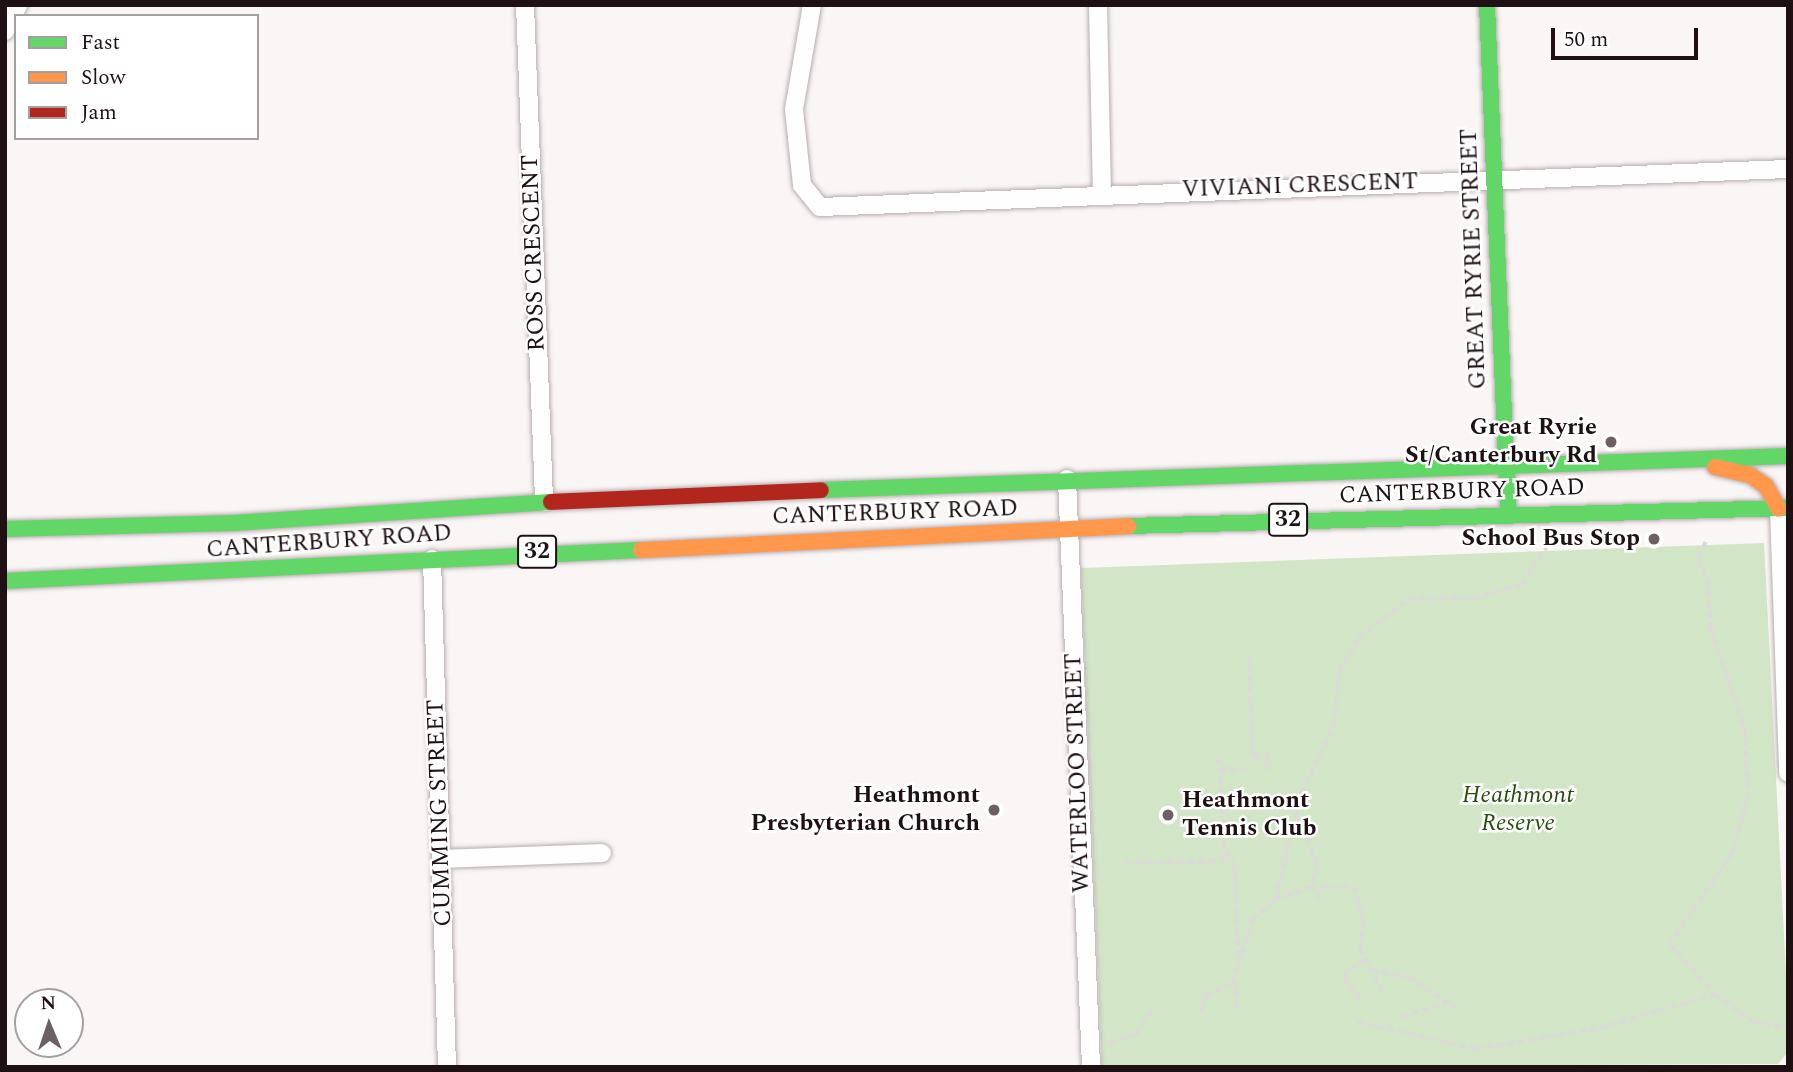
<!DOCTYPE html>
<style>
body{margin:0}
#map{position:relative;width:1793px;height:1072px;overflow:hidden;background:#fbf6f6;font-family:Spectral,serif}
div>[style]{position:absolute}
.green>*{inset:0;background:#d3e5c7}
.path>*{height:3.5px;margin-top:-1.75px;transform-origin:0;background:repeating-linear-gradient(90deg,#dcd9d9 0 7px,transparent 0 10.5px)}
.roads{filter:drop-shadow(0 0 2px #b7adae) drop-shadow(0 0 2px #b7adae)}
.street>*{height:18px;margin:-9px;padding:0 9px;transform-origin:9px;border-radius:9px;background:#fefefe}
.fast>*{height:16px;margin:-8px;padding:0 8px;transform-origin:8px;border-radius:8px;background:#63d668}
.slow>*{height:16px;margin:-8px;padding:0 8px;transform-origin:8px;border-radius:8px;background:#ff974d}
.jam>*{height:16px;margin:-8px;padding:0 8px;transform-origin:8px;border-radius:8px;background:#b3261e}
.dots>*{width:19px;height:19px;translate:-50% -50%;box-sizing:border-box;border:4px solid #fff;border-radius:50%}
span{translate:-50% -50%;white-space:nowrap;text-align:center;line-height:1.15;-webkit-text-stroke:5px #fff;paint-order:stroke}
.shield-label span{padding:2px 5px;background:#fff;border:2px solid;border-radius:5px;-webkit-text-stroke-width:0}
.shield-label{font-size:23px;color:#1f1013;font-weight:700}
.street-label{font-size:24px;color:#1f1013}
.poi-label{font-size:24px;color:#1f1013;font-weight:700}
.right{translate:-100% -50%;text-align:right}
.left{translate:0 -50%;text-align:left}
.park-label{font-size:24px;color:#264f0c;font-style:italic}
.frame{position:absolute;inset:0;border:7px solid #1f1013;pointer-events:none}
.legend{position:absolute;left:14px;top:14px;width:245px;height:126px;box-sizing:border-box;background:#fff;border:2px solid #a59fa1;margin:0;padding:9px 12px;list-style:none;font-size:21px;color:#1f1013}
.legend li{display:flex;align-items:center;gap:14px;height:35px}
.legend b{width:35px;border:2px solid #a59fa1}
.north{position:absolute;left:14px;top:988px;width:70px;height:70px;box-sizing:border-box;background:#fff;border:2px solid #a59fa1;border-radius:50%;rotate:358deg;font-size:19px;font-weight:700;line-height:28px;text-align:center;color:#1f1013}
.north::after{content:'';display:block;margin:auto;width:24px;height:32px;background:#6c6062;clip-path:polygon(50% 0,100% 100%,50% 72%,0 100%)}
.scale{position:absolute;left:1551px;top:28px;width:147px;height:32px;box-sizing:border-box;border:4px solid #1f1013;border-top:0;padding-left:9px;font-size:21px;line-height:24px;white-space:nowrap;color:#1f1013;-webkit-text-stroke:5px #fff;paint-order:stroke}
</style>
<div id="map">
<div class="green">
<i style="clip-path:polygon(1764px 543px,1788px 1013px,1788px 1052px,1778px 1064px,1102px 1067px,1081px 568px)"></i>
</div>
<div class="path">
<i style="left:1706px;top:542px;width:20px;rotate:114deg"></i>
<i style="left:1698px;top:560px;width:22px;rotate:63deg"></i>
<i style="left:1708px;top:580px;width:49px;rotate:86.5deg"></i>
<i style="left:1711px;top:629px;width:106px;rotate:71.2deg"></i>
<i style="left:1745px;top:729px;width:67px;rotate:87.4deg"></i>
<i style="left:1748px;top:796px;width:59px;rotate:104.7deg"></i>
<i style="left:1733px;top:853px;width:111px;rotate:124.7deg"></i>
<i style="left:1670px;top:944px;width:67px;rotate:48deg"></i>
<i style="left:1249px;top:654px;width:102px;rotate:87.8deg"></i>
<i style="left:1253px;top:756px;width:16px;rotate:-4deg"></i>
<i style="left:1269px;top:755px;width:16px;rotate:101deg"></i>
<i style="left:1216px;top:759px;width:15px;rotate:42deg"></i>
<i style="left:1299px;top:819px;width:51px;rotate:68deg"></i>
<i style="left:1318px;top:866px;width:22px;rotate:108deg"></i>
<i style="left:1311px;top:887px;width:43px"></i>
<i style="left:1354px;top:887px;width:35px;rotate:74deg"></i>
<i style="left:1364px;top:921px;width:27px;rotate:98deg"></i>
<i style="left:1360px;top:948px;width:53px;rotate:62deg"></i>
<i style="left:1125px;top:863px;width:96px;rotate:-1.2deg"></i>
<i style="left:1221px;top:861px;width:11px;rotate:-63deg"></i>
<i style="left:1317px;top:899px;width:13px;rotate:-63deg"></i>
<i style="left:1275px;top:900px;width:38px;rotate:-20deg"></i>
<i style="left:1238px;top:957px;width:90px;rotate:-92.5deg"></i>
<i style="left:1234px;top:867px;width:22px;rotate:-117deg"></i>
<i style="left:1224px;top:847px;width:77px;rotate:-93deg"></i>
<i style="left:1220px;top:770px;width:26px;rotate:-2deg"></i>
<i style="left:1372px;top:971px;width:37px;rotate:9deg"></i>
<i style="left:1409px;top:977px;width:59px;rotate:33.1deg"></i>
<i style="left:1236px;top:980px;width:33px;rotate:88deg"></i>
<i style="left:1360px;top:1000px;width:30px;rotate:-127deg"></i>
<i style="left:1342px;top:976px;width:29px;rotate:-36deg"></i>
<i style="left:1201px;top:1012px;width:16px;rotate:-76deg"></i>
<i style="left:1205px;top:996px;width:30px;rotate:-24deg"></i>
<i style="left:1232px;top:984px;width:67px;rotate:-72.6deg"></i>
<i style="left:1252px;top:920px;width:30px;rotate:-41deg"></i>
<i style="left:1275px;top:900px;width:109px;rotate:-76.2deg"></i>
<i style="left:1301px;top:794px;width:76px;rotate:-64.1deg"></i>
<i style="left:1334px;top:726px;width:54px;rotate:-84.7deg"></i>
<i style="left:1339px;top:672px;width:39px;rotate:-60deg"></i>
<i style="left:1359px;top:638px;width:63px;rotate:-38.5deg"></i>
<i style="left:1408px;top:599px;width:66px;rotate:-0.9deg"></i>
<i style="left:1474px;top:598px;width:49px;rotate:-15.5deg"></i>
<i style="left:1521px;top:585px;width:45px;rotate:-56deg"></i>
<i style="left:1402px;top:1017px;width:46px;rotate:-17.7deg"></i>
<i style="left:1357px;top:1022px;width:122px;rotate:12.8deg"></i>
<i style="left:1476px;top:1049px;width:126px;rotate:-9.6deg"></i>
<i style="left:1600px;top:1028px;width:120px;rotate:-16.5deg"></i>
<i style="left:1715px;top:994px;width:47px;rotate:36.4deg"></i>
<i style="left:1753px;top:1022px;width:35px;rotate:8deg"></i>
<i style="left:1109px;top:1043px;width:28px;rotate:-17deg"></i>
<i style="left:1136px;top:1035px;width:31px;rotate:-58deg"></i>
</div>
<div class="roads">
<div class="street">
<i style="left:525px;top:5px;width:497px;rotate:87.8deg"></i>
<i style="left:812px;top:5px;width:106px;rotate:99.8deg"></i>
<i style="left:794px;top:109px;width:76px;rotate:84deg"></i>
<i style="left:802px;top:185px;width:28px;rotate:51deg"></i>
<i style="left:820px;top:207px;width:969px;rotate:-2.25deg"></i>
<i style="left:1098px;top:5px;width:188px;rotate:88.8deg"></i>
<i style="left:5px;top:31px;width:29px;rotate:-63deg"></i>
<i style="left:1067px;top:479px;width:588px;rotate:87.66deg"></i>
<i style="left:1779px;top:509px;width:264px;rotate:88deg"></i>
<i style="left:432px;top:559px;width:508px;rotate:88.31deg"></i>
<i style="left:442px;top:859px;width:160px;rotate:-2.1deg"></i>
</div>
<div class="fast">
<i style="left:1487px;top:5px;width:506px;rotate:87.62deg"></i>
<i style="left:821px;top:490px;width:968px;rotate:-2.01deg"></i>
<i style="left:1128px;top:526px;width:660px;rotate:-1.56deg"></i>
<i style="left:5px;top:529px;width:229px;rotate:-1.5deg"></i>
<i style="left:234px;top:523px;width:318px;rotate:-3.8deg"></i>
<i style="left:5px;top:581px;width:637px;rotate:-2.79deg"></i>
</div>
<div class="slow">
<i style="left:1715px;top:467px;width:36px;rotate:13deg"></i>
<i style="left:1750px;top:475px;width:19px;rotate:35deg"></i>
<i style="left:1766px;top:486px;width:26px;rotate:61deg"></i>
<i style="left:641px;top:550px;width:488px;rotate:-2.8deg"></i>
</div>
<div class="jam">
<i style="left:551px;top:502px;width:270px;rotate:-2.5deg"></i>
</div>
</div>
<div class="dots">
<i style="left:1611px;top:442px;background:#6c6062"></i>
<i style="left:1654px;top:539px;background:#6c6062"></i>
<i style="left:994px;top:810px;background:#6c6062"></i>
<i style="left:1168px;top:815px;background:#6c6062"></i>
</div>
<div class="shield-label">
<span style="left:1288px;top:520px">32</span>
<span style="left:537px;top:552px">32</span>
</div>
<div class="street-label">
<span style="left:1300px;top:186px;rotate:-2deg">VIVIANI CRESCENT</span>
<span style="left:534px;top:253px;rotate:-92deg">ROSS CRESCENT</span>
<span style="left:1474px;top:259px;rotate:-92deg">GREAT RYRIE STREET</span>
<span style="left:1462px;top:492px;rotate:-2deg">CANTERBURY ROAD</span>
<span style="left:895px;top:513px;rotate:-2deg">CANTERBURY ROAD</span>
<span style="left:329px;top:542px;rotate:-4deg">CANTERBURY ROAD</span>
<span style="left:1078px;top:773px;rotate:-92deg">WATERLOO STREET</span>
<span style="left:440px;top:813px;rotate:-92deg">CUMMING STREET</span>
</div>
<div class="poi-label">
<span class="right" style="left:1597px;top:442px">Great Ryrie<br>St/Canterbury Rd</span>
<span class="right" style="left:1640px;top:539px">School Bus Stop</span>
<span class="right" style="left:980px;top:810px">Heathmont<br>Presbyterian Church</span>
<span class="left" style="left:1182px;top:815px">Heathmont<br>Tennis Club</span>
</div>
<div class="park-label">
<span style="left:1518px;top:810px">Heathmont<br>Reserve</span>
</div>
<div class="frame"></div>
<ul class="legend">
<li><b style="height:9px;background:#63d668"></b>Fast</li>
<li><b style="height:9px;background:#ff974d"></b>Slow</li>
<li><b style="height:9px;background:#b3261e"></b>Jam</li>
</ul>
<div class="north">N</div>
<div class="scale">50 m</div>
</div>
